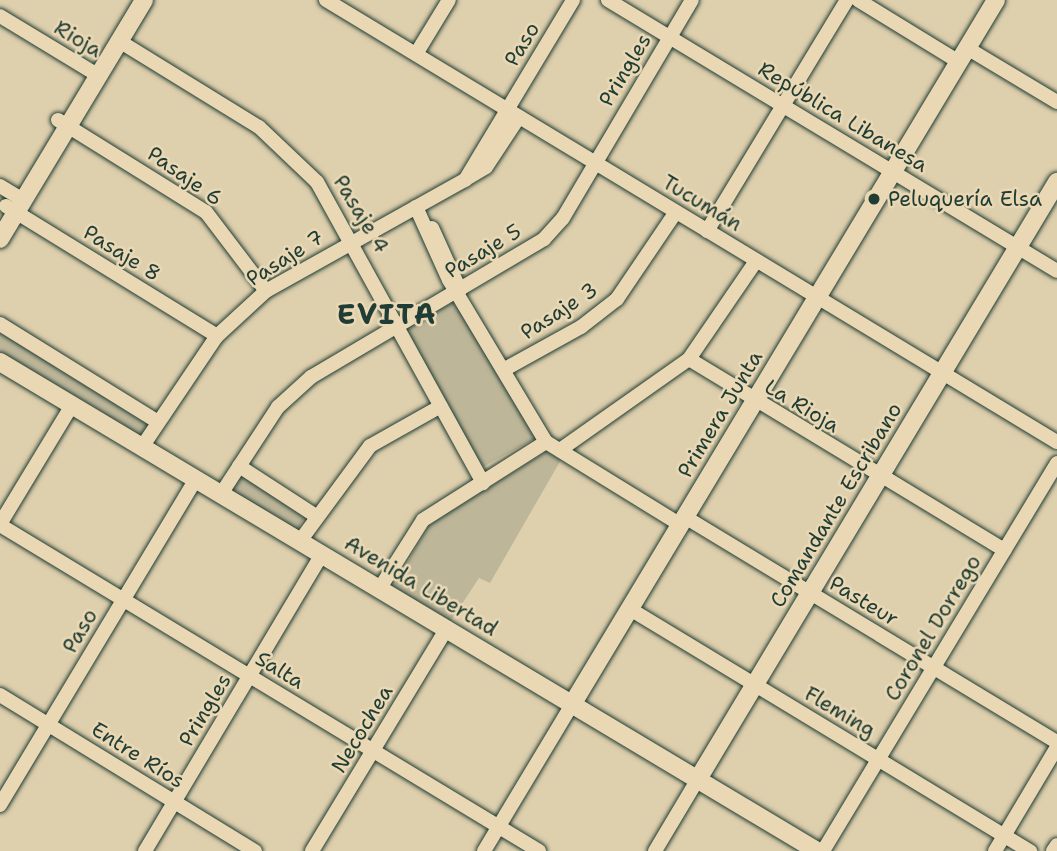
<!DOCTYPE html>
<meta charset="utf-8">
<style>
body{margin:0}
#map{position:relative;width:1057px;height:851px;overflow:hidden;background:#decfad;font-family:"Shantell Sans",sans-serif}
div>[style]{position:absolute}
.green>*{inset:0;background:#beb699}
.roads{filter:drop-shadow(0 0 2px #1f3d34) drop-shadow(0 0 2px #1f3d34)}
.minor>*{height:14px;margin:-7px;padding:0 7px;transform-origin:7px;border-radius:7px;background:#ead8b5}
.major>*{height:18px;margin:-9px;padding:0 9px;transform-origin:9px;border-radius:9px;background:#ead8b5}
.dots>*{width:19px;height:19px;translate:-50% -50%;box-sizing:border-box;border:4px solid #ead8b5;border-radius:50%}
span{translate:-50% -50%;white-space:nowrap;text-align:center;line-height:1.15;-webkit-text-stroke:5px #ead8b5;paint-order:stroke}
.street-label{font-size:21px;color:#1f3d34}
.poi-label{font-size:21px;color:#1f3d34}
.left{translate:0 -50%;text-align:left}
.district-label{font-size:28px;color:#1f3d34;font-weight:700;letter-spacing:2px}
</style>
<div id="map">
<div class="green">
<i style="clip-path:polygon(461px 298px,536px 438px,481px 468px,406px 328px)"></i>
<i style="clip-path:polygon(0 330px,151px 424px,140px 442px,0 357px)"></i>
<i style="clip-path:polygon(547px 451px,562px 458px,490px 583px,479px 578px,450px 622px,393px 588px,429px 525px)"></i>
<i style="clip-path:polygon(240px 475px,306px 514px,296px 531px,231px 491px)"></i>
</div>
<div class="roads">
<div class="minor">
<i style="left:326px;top:0;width:854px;rotate:31.16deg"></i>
<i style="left:608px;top:0;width:524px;rotate:31.11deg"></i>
<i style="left:858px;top:0;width:119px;rotate:31.5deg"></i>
<i style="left:0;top:16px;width:116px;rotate:31.2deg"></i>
<i style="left:119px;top:41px;width:164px;rotate:31.6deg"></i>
<i style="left:259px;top:127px;width:80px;rotate:43.5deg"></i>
<i style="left:317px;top:182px;width:344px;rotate:61.1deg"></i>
<i style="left:967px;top:48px;width:105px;rotate:31deg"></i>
<i style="left:416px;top:54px;width:63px;rotate:-58.6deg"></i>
<i style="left:58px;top:120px;width:174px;rotate:31.9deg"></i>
<i style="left:206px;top:212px;width:99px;rotate:52.8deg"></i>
<i style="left:466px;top:179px;width:23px;rotate:-31deg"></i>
<i style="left:486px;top:167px;width:60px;rotate:-56.6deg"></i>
<i style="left:0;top:186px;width:27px;rotate:31deg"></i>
<i style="left:6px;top:206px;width:248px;rotate:31.6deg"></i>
<i style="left:416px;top:207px;width:80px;rotate:65.7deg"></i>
<i style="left:449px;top:280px;width:189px;rotate:59.1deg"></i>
<i style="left:546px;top:442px;width:158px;rotate:31.6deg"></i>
<i style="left:432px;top:228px;width:68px;rotate:65.7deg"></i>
<i style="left:707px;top:231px;width:270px;rotate:-58.8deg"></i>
<i style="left:0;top:324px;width:186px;rotate:31.8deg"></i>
<i style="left:689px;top:359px;width:369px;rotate:31.2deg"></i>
<i style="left:505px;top:369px;width:87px;rotate:-28.9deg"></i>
<i style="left:581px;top:327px;width:46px;rotate:-37.9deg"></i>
<i style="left:617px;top:299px;width:105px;rotate:-55.9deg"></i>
<i style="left:142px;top:447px;width:134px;rotate:-56deg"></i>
<i style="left:217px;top:336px;width:67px;rotate:-42.6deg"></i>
<i style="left:266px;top:291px;width:228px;rotate:-29.2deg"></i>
<i style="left:465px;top:180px;width:210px;rotate:-59deg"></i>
<i style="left:560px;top:450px;width:158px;rotate:-35.2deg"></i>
<i style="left:689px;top:359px;width:119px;rotate:-55.6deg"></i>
<i style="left:239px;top:466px;width:92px;rotate:33deg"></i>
<i style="left:221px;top:494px;width:104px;rotate:-56.8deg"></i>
<i style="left:278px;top:407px;width:45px;rotate:-42.3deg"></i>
<i style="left:311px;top:377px;width:271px;rotate:-30.6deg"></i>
<i style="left:544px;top:239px;width:28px;rotate:-48deg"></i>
<i style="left:563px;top:218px;width:253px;rotate:-59.4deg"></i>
<i style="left:685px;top:517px;width:435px;rotate:31.2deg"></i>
<i style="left:0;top:524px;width:139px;rotate:-58.8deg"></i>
<i style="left:0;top:525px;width:630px;rotate:31.17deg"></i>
<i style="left:300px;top:541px;width:118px;rotate:-53.6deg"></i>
<i style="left:370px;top:446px;width:81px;rotate:-29.4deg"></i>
<i style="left:380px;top:588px;width:80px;rotate:-57.7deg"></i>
<i style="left:423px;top:520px;width:146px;rotate:-32.4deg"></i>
<i style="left:630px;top:609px;width:468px;rotate:31.2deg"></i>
<i style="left:0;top:695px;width:299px;rotate:31.5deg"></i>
<i style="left:0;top:805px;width:380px;rotate:-59deg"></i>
<i style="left:145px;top:851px;width:346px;rotate:-59.2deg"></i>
<i style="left:312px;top:851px;width:261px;rotate:-58.8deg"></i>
<i style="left:484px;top:851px;width:173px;rotate:-59deg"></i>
<i style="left:655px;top:851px;width:84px;rotate:-59.2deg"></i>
<i style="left:823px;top:851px;width:453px;rotate:-58.9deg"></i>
<i style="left:995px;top:851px;width:121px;rotate:-59.2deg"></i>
<i style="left:1053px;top:851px;width:7px;rotate:-56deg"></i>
</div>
<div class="major">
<i style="left:0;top:239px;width:279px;rotate:-58.9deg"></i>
<i style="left:0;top:362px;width:952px;rotate:30.9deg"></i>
<i style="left:573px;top:703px;width:820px;rotate:-58.96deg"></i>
<i style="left:698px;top:779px;width:697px;rotate:-58.98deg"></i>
</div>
</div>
<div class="dots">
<i style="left:874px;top:199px;background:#1f3d34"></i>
</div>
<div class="street-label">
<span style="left:78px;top:39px;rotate:31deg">Rioja</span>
<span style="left:522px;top:44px;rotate:-59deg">Paso</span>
<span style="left:625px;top:70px;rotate:-59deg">Pringles</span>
<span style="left:843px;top:117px;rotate:31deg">República Libanesa</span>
<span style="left:185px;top:176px;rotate:35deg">Pasaje 6</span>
<span style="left:702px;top:203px;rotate:31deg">Tucumán</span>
<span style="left:361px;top:214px;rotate:59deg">Pasaje 4</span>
<span style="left:483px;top:251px;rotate:-31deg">Pasaje 5</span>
<span style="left:122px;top:253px;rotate:32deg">Pasaje 8</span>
<span style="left:285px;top:258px;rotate:-32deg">Pasaje 7</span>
<span style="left:559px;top:311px;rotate:-33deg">Pasaje 3</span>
<span style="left:802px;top:406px;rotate:31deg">La Rioja</span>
<span style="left:720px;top:414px;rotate:-59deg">Primera Junta</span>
<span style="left:836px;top:505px;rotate:-59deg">Comandante Escribano</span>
<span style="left:421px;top:586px;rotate:31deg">Avenida Libertad</span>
<span style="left:864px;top:601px;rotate:31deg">Pasteur</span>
<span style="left:933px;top:628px;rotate:-59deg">Coronel Dorrego</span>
<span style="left:80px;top:631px;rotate:-59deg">Paso</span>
<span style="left:280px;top:670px;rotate:31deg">Salta</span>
<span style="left:205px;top:710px;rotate:-59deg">Pringles</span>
<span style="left:840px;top:712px;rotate:31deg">Fleming</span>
<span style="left:362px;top:729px;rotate:-59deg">Necochea</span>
<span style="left:138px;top:755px;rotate:32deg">Entre Ríos</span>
</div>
<div class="poi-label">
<span class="left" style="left:888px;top:199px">Peluquería Elsa</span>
</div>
<div class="district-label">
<span style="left:387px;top:314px">EVITA</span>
</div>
</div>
